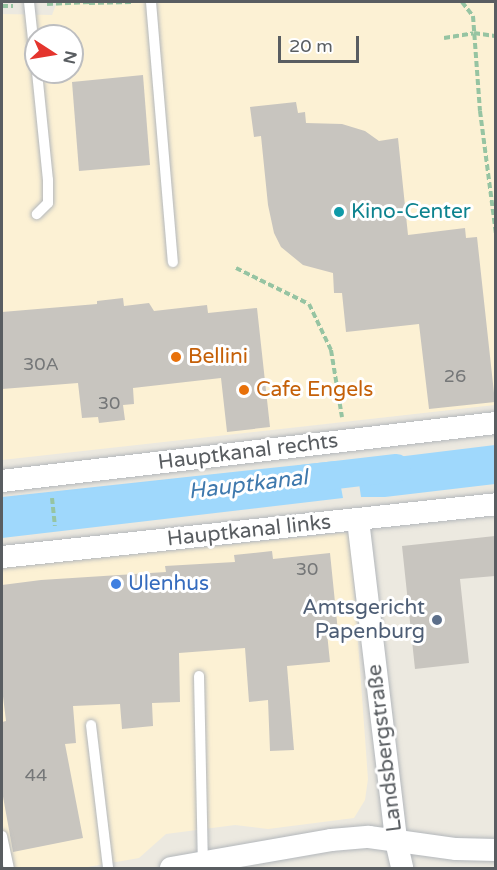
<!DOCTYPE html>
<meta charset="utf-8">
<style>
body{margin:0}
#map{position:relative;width:497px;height:870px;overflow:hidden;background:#ece9e0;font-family:"Varela Round",sans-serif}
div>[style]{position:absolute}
.commercial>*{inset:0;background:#fcf1d4}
.water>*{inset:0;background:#9fd8fc}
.canal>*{height:28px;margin:-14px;padding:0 14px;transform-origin:14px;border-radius:14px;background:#9fd8fc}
.building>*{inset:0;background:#c8c5bf}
.path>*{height:4px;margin-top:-2px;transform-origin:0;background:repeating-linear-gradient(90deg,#96c4a2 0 6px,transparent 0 9px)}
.roads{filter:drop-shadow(0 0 2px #b3b7bb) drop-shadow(0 0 2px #b3b7bb)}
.service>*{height:10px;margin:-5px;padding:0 5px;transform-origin:5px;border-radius:5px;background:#fff}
.minor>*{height:22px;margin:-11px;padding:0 11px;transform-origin:11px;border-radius:11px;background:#fff}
.dots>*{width:16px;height:16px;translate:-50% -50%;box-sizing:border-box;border:3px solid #fff;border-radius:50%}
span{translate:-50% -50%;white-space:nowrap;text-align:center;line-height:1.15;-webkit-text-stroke:6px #fff;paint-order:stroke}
.number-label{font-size:18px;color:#757778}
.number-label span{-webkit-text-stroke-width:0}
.culture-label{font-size:21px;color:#0d838f}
.left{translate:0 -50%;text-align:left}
.food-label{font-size:21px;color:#c56008}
.street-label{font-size:21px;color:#595d61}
.shop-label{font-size:21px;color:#366cbe}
.service-label{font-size:21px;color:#4e5e75}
.right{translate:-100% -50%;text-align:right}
.water-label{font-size:22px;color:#3f79ad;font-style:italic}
.frame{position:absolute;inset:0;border:3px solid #595d61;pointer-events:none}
.north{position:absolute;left:24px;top:24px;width:60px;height:60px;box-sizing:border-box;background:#fff;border:2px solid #bdbec0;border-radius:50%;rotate:102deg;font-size:16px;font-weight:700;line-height:24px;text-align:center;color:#595d61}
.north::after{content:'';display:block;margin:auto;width:21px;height:27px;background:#e4352e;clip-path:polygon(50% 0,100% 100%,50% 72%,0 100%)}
.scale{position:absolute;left:278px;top:36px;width:81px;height:27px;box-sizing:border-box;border:3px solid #595d61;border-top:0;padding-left:8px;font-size:18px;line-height:21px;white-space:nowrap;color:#595d61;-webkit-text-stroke:4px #fff;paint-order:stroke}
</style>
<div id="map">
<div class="commercial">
<i style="clip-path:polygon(evenodd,57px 2px,495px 2px,495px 405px,2px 460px,2px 14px,52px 15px,57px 2px,36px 36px,72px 36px,72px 72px,36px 72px,36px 36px)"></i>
<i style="clip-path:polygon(350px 532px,368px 779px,365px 800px,354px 818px,268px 829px,235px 825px,166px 834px,139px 858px,82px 868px,2px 868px,2px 568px)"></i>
</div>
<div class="water">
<i style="clip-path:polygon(495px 445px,495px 484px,385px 497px,361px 497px,356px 462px)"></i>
<i style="clip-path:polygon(336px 461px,343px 498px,2px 538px,2px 497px)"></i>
</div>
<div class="canal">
<i style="left:302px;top:479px;width:95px;rotate:-6.7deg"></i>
</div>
<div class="building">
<i style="clip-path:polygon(143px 75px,150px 165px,79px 171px,72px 82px)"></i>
<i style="clip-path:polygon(296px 102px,298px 113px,305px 112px,306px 123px,342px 124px,365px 131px,379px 141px,398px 138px,408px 235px,465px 228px,466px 238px,477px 237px,495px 402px,429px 409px,419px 324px,346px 332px,342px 293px,334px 293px,333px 273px,303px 265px,281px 247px,274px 233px,268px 205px,261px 136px,254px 137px,250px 107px)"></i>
<i style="clip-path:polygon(123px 298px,124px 306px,149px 303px,154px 311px,207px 305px,208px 313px,257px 308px,270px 427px,227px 432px,221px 378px,133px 388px,134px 404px,123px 405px,125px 420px,99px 423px,98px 417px,82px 418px,78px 383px,2px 389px,2px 312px,97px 304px,97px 301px)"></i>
<i style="clip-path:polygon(495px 536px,495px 576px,460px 579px,469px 663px,415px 669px,402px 546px)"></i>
<i style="clip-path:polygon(272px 551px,273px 559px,330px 553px,338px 632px,327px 633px,330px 662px,287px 666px,294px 750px,270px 751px,268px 700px,249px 702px,245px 648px,179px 653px,180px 702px,152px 703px,153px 726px,122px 729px,120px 704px,73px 706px,76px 743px,65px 744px,83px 838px,13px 852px,2px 791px,2px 722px,6px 721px,2px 688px,2px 585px,41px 580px,166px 572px,165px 566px,235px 562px,234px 555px)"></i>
</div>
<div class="path">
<i style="left:462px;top:2px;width:18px;rotate:52deg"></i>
<i style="left:473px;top:16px;width:95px;rotate:85.8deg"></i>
<i style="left:480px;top:111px;width:125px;rotate:82.6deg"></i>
<i style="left:89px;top:3px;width:43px;rotate:-1.3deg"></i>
<i style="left:47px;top:4px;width:43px;rotate:-2.7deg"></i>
<i style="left:2px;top:6px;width:11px"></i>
<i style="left:444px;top:38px;width:30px;rotate:-9deg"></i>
<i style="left:474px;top:33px;width:21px;rotate:8deg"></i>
<i style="left:236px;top:268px;width:81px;rotate:26.3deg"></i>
<i style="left:309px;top:304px;width:51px;rotate:64.4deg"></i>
<i style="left:331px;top:350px;width:68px;rotate:80.7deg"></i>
<i style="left:52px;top:498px;width:28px;rotate:84deg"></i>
</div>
<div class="roads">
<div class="service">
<i style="left:29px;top:2px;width:66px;rotate:83.9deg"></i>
<i style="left:151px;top:2px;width:261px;rotate:85.2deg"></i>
<i style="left:37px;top:72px;width:109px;rotate:84.2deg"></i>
<i style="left:48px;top:180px;width:23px;rotate:90deg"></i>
<i style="left:48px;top:203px;width:16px;rotate:135deg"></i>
<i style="left:199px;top:676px;width:186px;rotate:88.8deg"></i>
<i style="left:91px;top:725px;width:144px;rotate:83.2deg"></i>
<i style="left:2px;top:836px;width:33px;rotate:78deg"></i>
</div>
<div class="minor">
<i style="left:2px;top:481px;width:497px;rotate:-6.7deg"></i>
<i style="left:358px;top:520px;width:323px;rotate:83.2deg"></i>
<i style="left:396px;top:841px;width:28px;rotate:77deg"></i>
<i style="left:2px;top:557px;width:497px;rotate:-6.1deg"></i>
<i style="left:171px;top:868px;width:162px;rotate:-9.9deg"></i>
<i style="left:331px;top:840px;width:38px;rotate:-5deg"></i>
<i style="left:369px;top:837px;width:88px;rotate:7.9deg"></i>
<i style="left:456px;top:849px;width:40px;rotate:1.4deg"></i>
</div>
</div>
<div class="dots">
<i style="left:339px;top:212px;background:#0f9aa8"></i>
<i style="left:176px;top:357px;background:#e8710a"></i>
<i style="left:244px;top:390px;background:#e8710a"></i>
<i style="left:116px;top:584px;background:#3f7fe0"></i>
<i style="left:437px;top:620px;background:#5c6f8a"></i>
</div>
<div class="number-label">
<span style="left:41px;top:364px">30A</span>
<span style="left:455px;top:376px">26</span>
<span style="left:109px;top:403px">30</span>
<span style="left:307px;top:569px">30</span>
<span style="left:36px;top:775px">44</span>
</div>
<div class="culture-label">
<span class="left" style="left:351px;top:212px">Kino-Center</span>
</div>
<div class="food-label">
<span class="left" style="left:188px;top:357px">Bellini</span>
<span class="left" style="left:256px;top:390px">Cafe Engels</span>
</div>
<div class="street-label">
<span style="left:248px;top:452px;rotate:-7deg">Hauptkanal rechts</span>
<span style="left:249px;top:531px;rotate:-6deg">Hauptkanal links</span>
<span style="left:385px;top:748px;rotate:-97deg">Landsbergstraße</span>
</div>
<div class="shop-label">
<span class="left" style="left:128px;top:584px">Ulenhus</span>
</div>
<div class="service-label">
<span class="right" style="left:425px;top:620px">Amtsgericht<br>Papenburg</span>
</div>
<div class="water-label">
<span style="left:248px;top:485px;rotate:-7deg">Hauptkanal</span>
</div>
<div class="frame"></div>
<div class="north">N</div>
<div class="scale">20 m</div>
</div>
